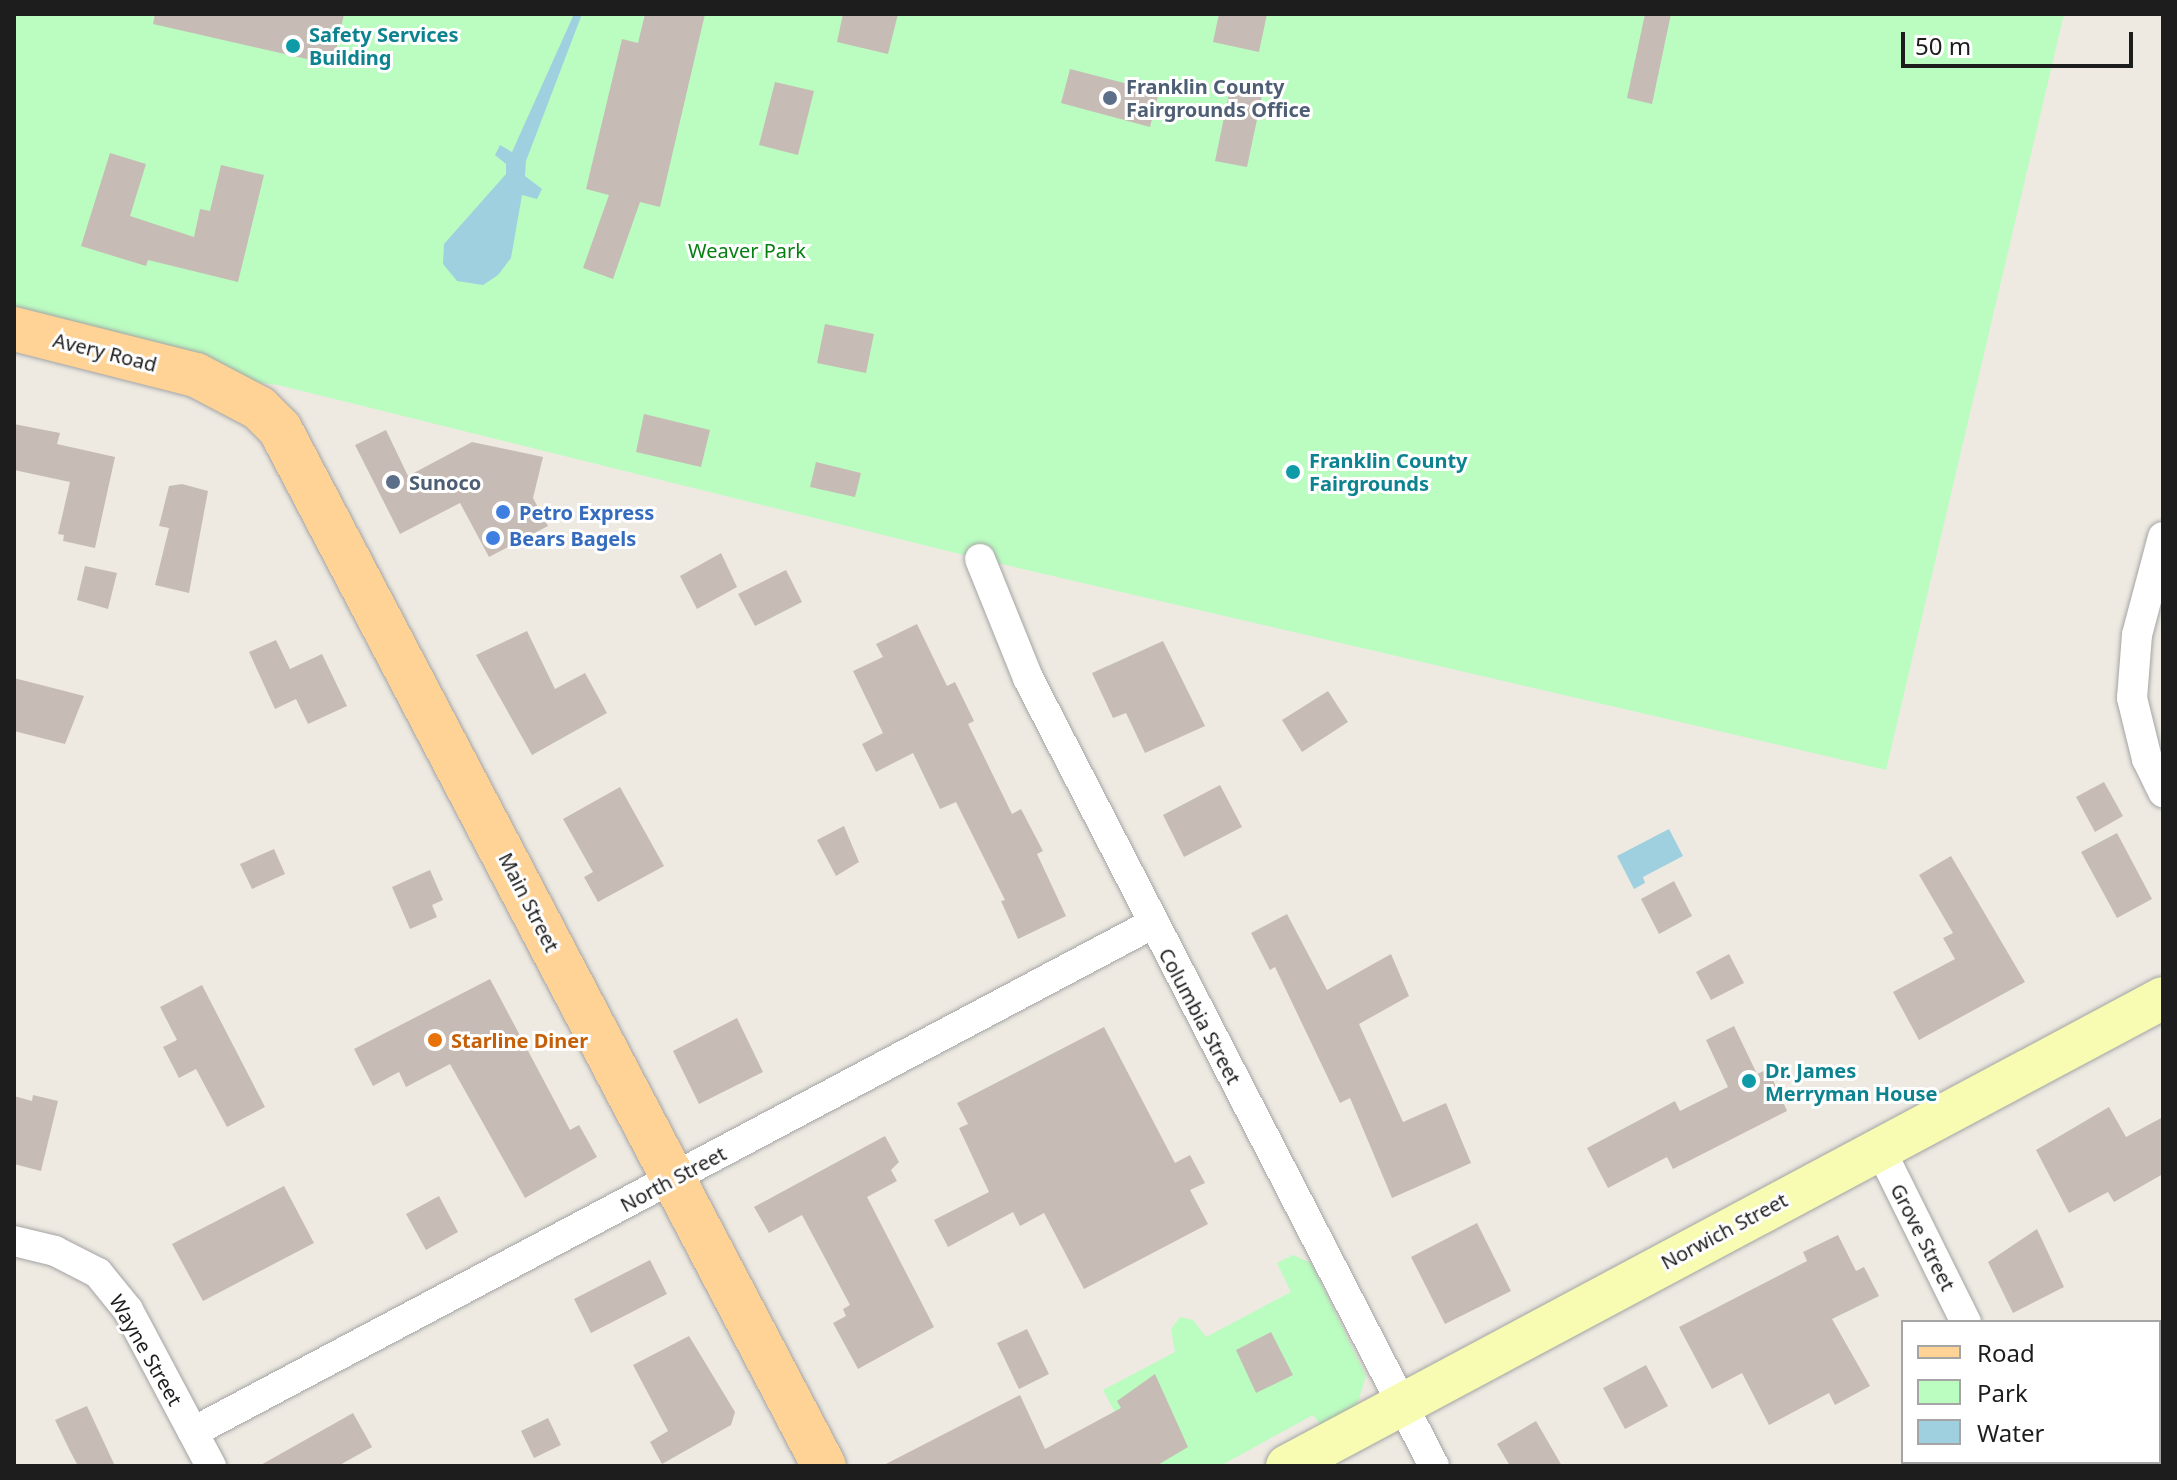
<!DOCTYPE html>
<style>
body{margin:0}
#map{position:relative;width:2177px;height:1480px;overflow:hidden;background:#eeeae2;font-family:"Noto Sans",sans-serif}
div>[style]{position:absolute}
.park>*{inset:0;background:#bbfcc1}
.water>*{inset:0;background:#9fd0df}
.building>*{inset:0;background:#c6bcb5}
.roads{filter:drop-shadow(0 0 2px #a4a4a4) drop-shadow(0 0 2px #a4a4a4)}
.minor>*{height:30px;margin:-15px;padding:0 15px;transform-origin:15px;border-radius:15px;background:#fff}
.secondary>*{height:42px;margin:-21px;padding:0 21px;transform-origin:21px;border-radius:21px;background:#f8fcb2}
.primary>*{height:44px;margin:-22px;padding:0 22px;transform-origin:22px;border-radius:22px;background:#ffd396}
.dots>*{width:22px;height:22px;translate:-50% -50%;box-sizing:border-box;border:4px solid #fff;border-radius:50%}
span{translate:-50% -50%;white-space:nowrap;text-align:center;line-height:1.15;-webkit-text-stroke:6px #fff;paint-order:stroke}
.culture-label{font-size:20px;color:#0d838f;font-weight:700}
.left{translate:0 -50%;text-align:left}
.service-label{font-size:20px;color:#4e5e75;font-weight:700}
.park-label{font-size:20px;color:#067f11}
.street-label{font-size:20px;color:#1d1d1d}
.shop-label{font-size:20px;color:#366cbe;font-weight:700}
.food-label{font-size:20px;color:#c56008;font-weight:700}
.frame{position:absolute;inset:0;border:16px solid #1d1d1d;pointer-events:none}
.legend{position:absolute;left:1901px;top:1320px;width:260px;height:144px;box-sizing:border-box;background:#fff;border:2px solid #a5a5a5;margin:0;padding:10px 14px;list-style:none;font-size:24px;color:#1d1d1d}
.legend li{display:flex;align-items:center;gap:16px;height:40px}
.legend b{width:40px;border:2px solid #a5a5a5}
.scale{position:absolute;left:1901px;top:32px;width:232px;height:36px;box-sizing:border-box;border:4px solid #1d1d1d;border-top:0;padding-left:10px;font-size:24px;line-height:28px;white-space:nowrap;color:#1d1d1d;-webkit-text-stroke:6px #fff;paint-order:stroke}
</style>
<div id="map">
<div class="park">
<i style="clip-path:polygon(14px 14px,2064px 14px,1886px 770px,980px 559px,278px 385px,196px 375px,14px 329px)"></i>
<i style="clip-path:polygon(1293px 1255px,1311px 1263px,1366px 1376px,1357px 1405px,1327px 1423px,1320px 1424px,1313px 1415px,1220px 1466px,1144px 1466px,1103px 1390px,1175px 1352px,1171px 1329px,1180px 1317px,1193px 1320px,1206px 1337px,1291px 1292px,1277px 1263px)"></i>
</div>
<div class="water">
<i style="clip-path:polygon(574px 14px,582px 14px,526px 161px,525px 176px,542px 189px,537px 199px,522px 195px,511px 258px,498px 275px,483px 285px,457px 281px,443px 264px,444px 244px,506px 174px,506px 164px,495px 155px,500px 145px,512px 152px)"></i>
<i style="clip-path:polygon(1669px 829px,1683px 856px,1643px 877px,1645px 883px,1634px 889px,1617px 856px)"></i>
</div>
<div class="building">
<i style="clip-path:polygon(155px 14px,344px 14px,333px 65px,153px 24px)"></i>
<i style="clip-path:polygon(645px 14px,705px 14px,660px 207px,640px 202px,613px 279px,583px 268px,609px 195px,586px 189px,622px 39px,638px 43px)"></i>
<i style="clip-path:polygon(843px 14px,898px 14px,888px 54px,837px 42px)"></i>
<i style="clip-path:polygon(1219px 14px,1267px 14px,1259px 52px,1213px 42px)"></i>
<i style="clip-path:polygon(1645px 14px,1671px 14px,1652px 104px,1627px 98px)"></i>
<i style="clip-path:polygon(1070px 69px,1159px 92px,1150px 127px,1061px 103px)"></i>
<i style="clip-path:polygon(775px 82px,814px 91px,798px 155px,759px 145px)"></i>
<i style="clip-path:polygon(1231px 84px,1263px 91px,1247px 167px,1215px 161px)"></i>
<i style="clip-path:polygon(110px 153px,146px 164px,130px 216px,194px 237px,200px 209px,210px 211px,221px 165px,264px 175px,238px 282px,148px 260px,146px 266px,81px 246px)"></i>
<i style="clip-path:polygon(825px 324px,874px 334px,866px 373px,817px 363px)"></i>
<i style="clip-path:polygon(644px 414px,710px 430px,701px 467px,636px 452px)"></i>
<i style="clip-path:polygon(14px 424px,60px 433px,57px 444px,115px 457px,95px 548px,63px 541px,64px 535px,58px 534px,70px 482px,14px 470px)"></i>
<i style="clip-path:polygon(386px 430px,408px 476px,472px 442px,543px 457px,533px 498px,548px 526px,489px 557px,460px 503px,400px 534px,355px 445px)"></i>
<i style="clip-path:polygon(816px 462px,861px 473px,855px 497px,810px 487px)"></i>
<i style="clip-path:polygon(182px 484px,208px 491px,189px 593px,155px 585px,169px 528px,159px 526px,169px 486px)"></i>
<i style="clip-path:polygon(721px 553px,737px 587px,697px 609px,680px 576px)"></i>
<i style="clip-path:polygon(85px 566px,117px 573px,108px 609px,77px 600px)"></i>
<i style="clip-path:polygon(786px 570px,802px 602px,755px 626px,738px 594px)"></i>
<i style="clip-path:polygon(917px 624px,947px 686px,955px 682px,974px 721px,968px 724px,1012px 814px,1021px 809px,1043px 851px,1037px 854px,1066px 916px,1018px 939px,1001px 901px,1005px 900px,956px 802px,940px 809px,913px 753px,876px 772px,862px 744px,883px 733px,853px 671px,883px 657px,876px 644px)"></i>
<i style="clip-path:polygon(527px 631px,555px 689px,585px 673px,607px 713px,532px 755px,476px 655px)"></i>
<i style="clip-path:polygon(276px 640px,290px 669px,322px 654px,347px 706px,308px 724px,296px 699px,275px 709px,249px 652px)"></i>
<i style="clip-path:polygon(1163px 641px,1205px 726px,1145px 753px,1126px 713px,1113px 718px,1092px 673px)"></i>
<i style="clip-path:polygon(14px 678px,84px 696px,65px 744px,14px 731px)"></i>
<i style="clip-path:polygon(1328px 691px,1348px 722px,1302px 752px,1282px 720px)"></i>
<i style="clip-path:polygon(2104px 782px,2123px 816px,2095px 832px,2076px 797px)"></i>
<i style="clip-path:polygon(1220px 785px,1242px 827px,1184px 857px,1163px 815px)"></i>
<i style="clip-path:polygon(620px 787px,664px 866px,598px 902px,584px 877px,593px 872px,563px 819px)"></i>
<i style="clip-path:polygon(844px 826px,859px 862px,836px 876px,817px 840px)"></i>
<i style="clip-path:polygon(2117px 833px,2152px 899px,2117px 918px,2081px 852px)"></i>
<i style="clip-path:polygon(274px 849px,285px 874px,252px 889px,240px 864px)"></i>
<i style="clip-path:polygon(1951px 856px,2025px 982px,1919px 1040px,1893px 992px,1955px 959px,1943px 938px,1953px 933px,1919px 875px)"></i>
<i style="clip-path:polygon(430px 870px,443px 900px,432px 905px,437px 917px,410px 929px,392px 887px)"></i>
<i style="clip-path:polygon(1674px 881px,1692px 916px,1659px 934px,1641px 899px)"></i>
<i style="clip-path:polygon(1287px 914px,1327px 990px,1391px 954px,1409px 996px,1359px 1024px,1403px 1122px,1446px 1103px,1471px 1163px,1392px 1198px,1350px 1098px,1340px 1103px,1275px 967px,1270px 970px,1251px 933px)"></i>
<i style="clip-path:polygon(1729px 954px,1744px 983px,1711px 1000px,1696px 972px)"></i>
<i style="clip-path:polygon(490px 979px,570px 1130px,579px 1125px,597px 1157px,525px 1198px,450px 1064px,406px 1087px,399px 1072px,373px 1086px,354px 1049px)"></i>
<i style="clip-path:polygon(202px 985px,265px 1107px,227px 1127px,196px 1069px,179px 1078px,163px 1047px,177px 1040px,160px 1007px)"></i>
<i style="clip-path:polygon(737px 1018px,763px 1072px,699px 1104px,673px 1051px)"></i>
<i style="clip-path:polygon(1734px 1026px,1757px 1074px,1768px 1069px,1787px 1111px,1673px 1169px,1667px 1157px,1608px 1188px,1587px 1148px,1675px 1101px,1680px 1111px,1728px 1087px,1706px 1040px)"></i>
<i style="clip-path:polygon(1104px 1027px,1175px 1163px,1190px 1155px,1205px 1183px,1190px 1190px,1208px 1224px,1084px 1289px,1044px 1213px,1020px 1226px,1013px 1212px,948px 1247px,934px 1220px,989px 1192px,959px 1128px,968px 1124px,957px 1103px)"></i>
<i style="clip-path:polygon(33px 1095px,58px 1101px,41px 1171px,14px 1164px,14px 1096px,32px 1101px)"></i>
<i style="clip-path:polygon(2109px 1107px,2126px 1137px,2163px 1117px,2163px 1174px,2114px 1202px,2108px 1192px,2069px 1213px,2036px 1150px)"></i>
<i style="clip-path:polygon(885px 1136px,899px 1162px,891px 1170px,897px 1181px,867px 1197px,934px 1327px,858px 1369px,833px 1323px,846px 1316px,843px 1309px,850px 1305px,802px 1215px,769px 1233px,754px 1207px)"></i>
<i style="clip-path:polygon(284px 1186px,314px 1243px,203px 1301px,172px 1244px)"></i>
<i style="clip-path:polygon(439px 1196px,458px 1232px,426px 1250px,406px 1214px)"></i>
<i style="clip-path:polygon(1477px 1223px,1511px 1291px,1445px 1324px,1411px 1257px)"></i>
<i style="clip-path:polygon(2037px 1229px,2064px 1287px,2013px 1313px,1988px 1262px)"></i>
<i style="clip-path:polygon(1838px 1235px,1856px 1271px,1864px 1267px,1879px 1296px,1832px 1319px,1870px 1386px,1835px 1405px,1829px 1393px,1769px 1425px,1742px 1373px,1712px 1389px,1679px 1327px,1807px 1261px,1803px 1252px)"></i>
<i style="clip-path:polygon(650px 1260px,667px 1294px,591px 1333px,574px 1299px)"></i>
<i style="clip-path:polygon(1027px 1329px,1049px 1374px,1019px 1389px,997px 1343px)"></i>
<i style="clip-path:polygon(1271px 1332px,1293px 1375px,1256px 1393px,1236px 1350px)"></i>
<i style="clip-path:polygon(689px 1336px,735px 1412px,731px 1425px,662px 1464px,650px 1442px,668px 1431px,633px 1365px)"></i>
<i style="clip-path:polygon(1646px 1365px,1668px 1406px,1625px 1429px,1603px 1388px)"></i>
<i style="clip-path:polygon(1155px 1374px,1188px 1447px,1156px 1466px,882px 1466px,1020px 1395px,1045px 1449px,1121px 1408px,1117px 1401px)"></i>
<i style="clip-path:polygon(87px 1406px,115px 1466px,78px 1466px,69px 1449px,55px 1420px)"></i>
<i style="clip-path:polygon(353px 1413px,372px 1447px,338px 1466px,259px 1466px)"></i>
<i style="clip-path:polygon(548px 1418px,561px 1445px,534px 1458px,521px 1431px)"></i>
<i style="clip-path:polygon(1536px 1421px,1562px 1466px,1510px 1466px,1497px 1444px)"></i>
</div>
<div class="roads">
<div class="minor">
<i style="left:2163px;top:537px;width:101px;rotate:104.9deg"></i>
<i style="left:2137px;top:635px;width:63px;rotate:94.5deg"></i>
<i style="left:2132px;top:698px;width:63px;rotate:76.2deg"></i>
<i style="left:2147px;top:759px;width:37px;rotate:64deg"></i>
<i style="left:980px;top:559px;width:128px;rotate:68deg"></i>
<i style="left:1028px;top:678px;width:886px;rotate:62.74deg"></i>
<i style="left:1881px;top:1151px;width:191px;rotate:63.6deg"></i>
<i style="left:14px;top:1241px;width:42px;rotate:13.7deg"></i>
<i style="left:55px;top:1251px;width:48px;rotate:27.1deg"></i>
<i style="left:98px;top:1273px;width:48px;rotate:51deg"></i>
<i style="left:128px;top:1310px;width:177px;rotate:62deg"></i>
<i style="left:193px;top:1432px;width:1085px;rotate:-27.91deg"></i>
<i style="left:2040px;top:1462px;width:4px;rotate:63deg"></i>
</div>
<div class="secondary">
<i style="left:1287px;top:1466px;width:993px;rotate:-28.11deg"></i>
</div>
<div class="primary">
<i style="left:14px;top:329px;width:188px;rotate:14.2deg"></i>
<i style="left:196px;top:375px;width:71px;rotate:27.6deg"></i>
<i style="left:259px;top:408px;width:30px;rotate:45deg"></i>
<i style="left:280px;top:429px;width:1171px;rotate:62.32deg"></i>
</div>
</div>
<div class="dots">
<i style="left:293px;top:46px;background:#0f9aa8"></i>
<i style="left:1110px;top:98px;background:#5c6f8a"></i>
<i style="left:1293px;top:472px;background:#0f9aa8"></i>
<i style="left:393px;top:482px;background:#5c6f8a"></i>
<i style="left:503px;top:512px;background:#3f7fe0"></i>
<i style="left:493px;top:538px;background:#3f7fe0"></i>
<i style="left:435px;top:1040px;background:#e8710a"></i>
<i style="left:1749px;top:1081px;background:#0f9aa8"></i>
</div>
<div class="culture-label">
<span class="left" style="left:309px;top:46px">Safety Services<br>Building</span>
<span class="left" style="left:1309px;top:472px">Franklin County<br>Fairgrounds</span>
<span class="left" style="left:1765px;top:1082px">Dr. James<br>Merryman House</span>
</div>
<div class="service-label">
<span class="left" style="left:1126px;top:98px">Franklin County<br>Fairgrounds Office</span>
<span class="left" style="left:409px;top:482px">Sunoco</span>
</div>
<div class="park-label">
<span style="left:747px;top:250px">Weaver Park</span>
</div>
<div class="street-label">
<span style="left:105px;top:352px;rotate:14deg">Avery Road</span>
<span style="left:529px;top:902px;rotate:63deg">Main Street</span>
<span style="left:1200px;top:1016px;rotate:62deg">Columbia Street</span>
<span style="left:673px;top:1179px;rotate:-28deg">North Street</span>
<span style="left:1724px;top:1231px;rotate:-28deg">Norwich Street</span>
<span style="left:1923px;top:1237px;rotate:63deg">Grove Street</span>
<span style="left:146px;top:1350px;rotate:60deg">Wayne Street</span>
</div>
<div class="shop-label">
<span class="left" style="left:519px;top:512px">Petro Express</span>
<span class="left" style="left:509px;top:538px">Bears Bagels</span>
</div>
<div class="food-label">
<span class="left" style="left:451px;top:1040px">Starline Diner</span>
</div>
<div class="frame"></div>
<ul class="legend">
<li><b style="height:10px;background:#ffd396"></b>Road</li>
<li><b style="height:22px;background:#bbfcc1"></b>Park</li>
<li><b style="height:22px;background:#9fd0df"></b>Water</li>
</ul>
<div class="scale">50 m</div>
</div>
